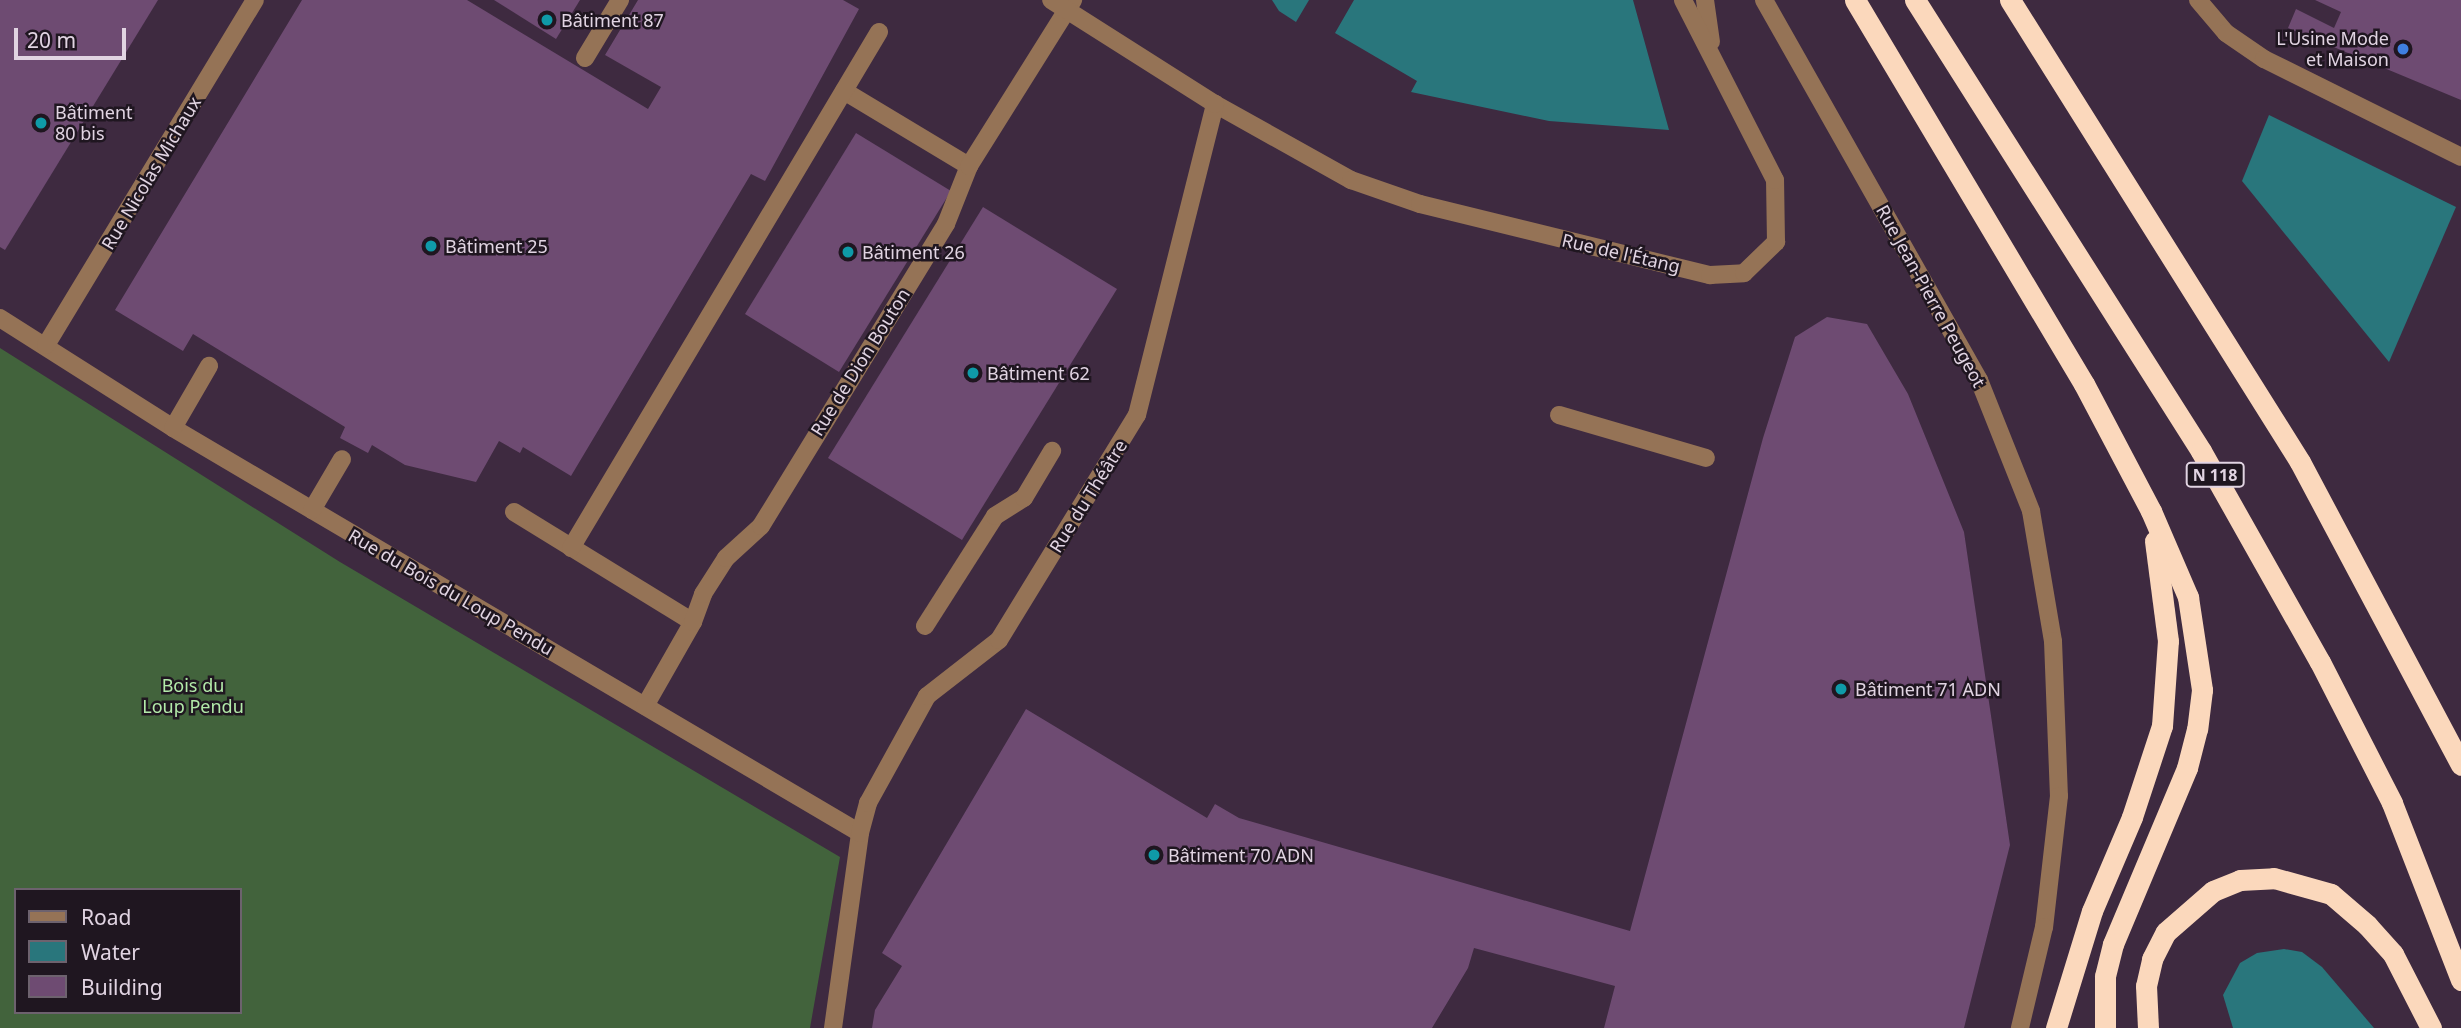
<!DOCTYPE html>
<meta charset="utf-8">
<style>
body{margin:0}
#map{position:relative;width:2461px;height:1028px;overflow:hidden;background:#3e2a40;font-family:"Noto Sans",sans-serif}
div>[style]{position:absolute}
.forest>*{inset:0;background:#42633c}
.water>*{inset:0;background:#29767c}
.building>*{inset:0;background:#6e4b72}
.minor>*{height:18px;margin:-9px;padding:0 9px;transform-origin:9px;border-radius:9px;background:#957356}
.highway>*{height:21px;margin:-10.5px;padding:0 10.5px;transform-origin:10.5px;border-radius:10.5px;background:#fbd8bc}
.dots>*{width:19px;height:19px;translate:-50% -50%;box-sizing:border-box;border:4px solid #1f1620;border-radius:50%}
span{translate:-50% -50%;white-space:nowrap;text-align:center;line-height:1.15;-webkit-text-stroke:5px #1f1620;paint-order:stroke}
.shield-label span{padding:2px 5px;background:#1f1620;border:2px solid;border-radius:5px;-webkit-text-stroke-width:0}
.shield-label{font-size:16px;color:#e1d4e2;font-weight:700}
.poi-label{font-size:18px;color:#e1d4e2}
.left{translate:0 -50%;text-align:left}
.right{translate:-100% -50%;text-align:right}
.street-label{font-size:18px;color:#e1d4e2}
.park-label{font-size:18px;color:#b3eaa9}
.legend{position:absolute;left:14px;top:888px;width:228px;height:126px;box-sizing:border-box;background:#1f1620;border:2px solid #6d626e;margin:0;padding:9px 12px;list-style:none;font-size:21px;color:#e1d4e2}
.legend li{display:flex;align-items:center;gap:14px;height:35px}
.legend b{width:35px;border:2px solid #6d626e}
.scale{position:absolute;left:14px;top:28px;width:112px;height:32px;box-sizing:border-box;border:4px solid #e1d4e2;border-top:0;padding-left:9px;font-size:21px;line-height:24px;white-space:nowrap;color:#e1d4e2;-webkit-text-stroke:5px #1f1620;paint-order:stroke}
</style>
<div id="map">
<div class="forest">
<i style="clip-path:polygon(evenodd,0 348px,340px 562px,840px 857px,810px 1028px,0 1028px,0 348px,16px 890px,240px 890px,240px 1012px,16px 1012px,16px 890px)"></i>
</div>
<div class="water">
<i style="clip-path:polygon(1272px 0,1309px 0,1296px 22px,1279px 11px)"></i>
<i style="clip-path:polygon(1354px 0,1633px 0,1669px 130px,1549px 121px,1411px 92px,1417px 81px,1335px 33px)"></i>
<i style="clip-path:polygon(2269px 115px,2456px 207px,2389px 362px,2242px 181px)"></i>
<i style="clip-path:polygon(2284px 949px,2302px 952px,2322px 967px,2374px 1028px,2233px 1028px,2223px 995px,2240px 963px,2257px 953px)"></i>
</div>
<div class="building">
<i style="clip-path:polygon(0 0,158px 0,5px 250px,0 247px)"></i>
<i style="clip-path:polygon(302px 0,467px 0,648px 109px,661px 87px,605px 55px,638px 0,843px 0,859px 9px,765px 181px,751px 174px,571px 476px,523px 447px,520px 453px,499px 441px,476px 482px,405px 465px,372px 445px,368px 453px,340px 438px,345px 427px,193px 334px,183px 351px,115px 310px)"></i>
<i style="clip-path:polygon(494px 0,580px 0,556px 39px)"></i>
<i style="clip-path:polygon(2315px 0,2461px 0,2461px 100px,2288px 28px,2296px 9px,2334px 28px,2341px 12px)"></i>
<i style="clip-path:polygon(856px 133px,951px 191px,839px 372px,745px 314px)"></i>
<i style="clip-path:polygon(983px 207px,1117px 289px,962px 540px,828px 458px)"></i>
<i style="clip-path:polygon(1827px 317px,1867px 324px,1908px 394px,1964px 532px,2010px 845px,1964px 1028px,1604px 1028px,1615px 986px,1474px 948px,1468px 968px,1432px 1028px,872px 1028px,875px 1010px,902px 966px,882px 953px,1026px 709px,1207px 818px,1215px 804px,1239px 818px,1630px 931px,1763px 438px,1795px 337px)"></i>
</div>
<div class="minor">
<i style="left:1705px;top:0;width:42px;rotate:81.9deg"></i>
<i style="left:1764px;top:0;width:437px;rotate:60.5deg"></i>
<i style="left:1979px;top:380px;width:141px;rotate:68.3deg"></i>
<i style="left:2031px;top:511px;width:132px;rotate:80.4deg"></i>
<i style="left:2053px;top:641px;width:155px;rotate:87.8deg"></i>
<i style="left:2059px;top:796px;width:132px;rotate:96.5deg"></i>
<i style="left:2044px;top:927px;width:104px;rotate:103.4deg"></i>
<i style="left:2198px;top:0;width:43px;rotate:49.7deg"></i>
<i style="left:2226px;top:33px;width:46px;rotate:34.4deg"></i>
<i style="left:2264px;top:59px;width:220px;rotate:26.4deg"></i>
<i style="left:585px;top:58px;width:68px;rotate:-58.9deg"></i>
<i style="left:844px;top:91px;width:146px;rotate:31deg"></i>
<i style="left:1215px;top:104px;width:156px;rotate:29.2deg"></i>
<i style="left:1351px;top:180px;width:73px;rotate:19.2deg"></i>
<i style="left:1420px;top:204px;width:299px;rotate:13.8deg"></i>
<i style="left:1710px;top:275px;width:34px;rotate:-3deg"></i>
<i style="left:1744px;top:273px;width:45px;rotate:-44.1deg"></i>
<i style="left:1776px;top:242px;width:62px;rotate:-90.9deg"></i>
<i style="left:1775px;top:180px;width:202px;rotate:-117.1deg"></i>
<i style="left:0;top:318px;width:205px;rotate:32.4deg"></i>
<i style="left:173px;top:428px;width:797px;rotate:30.52deg"></i>
<i style="left:46px;top:345px;width:403px;rotate:-58.8deg"></i>
<i style="left:1559px;top:415px;width:153px;rotate:16.3deg"></i>
<i style="left:173px;top:428px;width:72px;rotate:-59.9deg"></i>
<i style="left:312px;top:510px;width:59px;rotate:-59.5deg"></i>
<i style="left:514px;top:512px;width:210px;rotate:31.6deg"></i>
<i style="left:571px;top:548px;width:601px;rotate:-59.17deg"></i>
<i style="left:925px;top:626px;width:130px;rotate:-57.5deg"></i>
<i style="left:995px;top:516px;width:34px;rotate:-32deg"></i>
<i style="left:1024px;top:498px;width:55px;rotate:-59.2deg"></i>
<i style="left:645px;top:706px;width:97px;rotate:-60.3deg"></i>
<i style="left:693px;top:622px;width:30px;rotate:-70deg"></i>
<i style="left:703px;top:594px;width:43px;rotate:-57.4deg"></i>
<i style="left:726px;top:558px;width:47px;rotate:-42.4deg"></i>
<i style="left:761px;top:526px;width:354px;rotate:-58.5deg"></i>
<i style="left:946px;top:224px;width:62px;rotate:-68.4deg"></i>
<i style="left:969px;top:166px;width:196px;rotate:-57.9deg"></i>
<i style="left:833px;top:1028px;width:197px;rotate:-82.1deg"></i>
<i style="left:860px;top:833px;width:31px;rotate:-75deg"></i>
<i style="left:868px;top:803px;width:122px;rotate:-61.1deg"></i>
<i style="left:927px;top:696px;width:91px;rotate:-37.9deg"></i>
<i style="left:999px;top:640px;width:264px;rotate:-58.5deg"></i>
<i style="left:1137px;top:415px;width:321px;rotate:-75.9deg"></i>
<i style="left:1215px;top:104px;width:194px;rotate:-147.6deg"></i>
</div>
<div class="highway">
<i style="left:1855px;top:0;width:447px;rotate:59.2deg"></i>
<i style="left:2084px;top:384px;width:144px;rotate:62.2deg"></i>
<i style="left:2151px;top:511px;width:94px;rotate:66.7deg"></i>
<i style="left:2188px;top:597px;width:94px;rotate:81.4deg"></i>
<i style="left:2202px;top:690px;width:39px;rotate:97deg"></i>
<i style="left:2197px;top:729px;width:40px;rotate:104.4deg"></i>
<i style="left:2187px;top:768px;width:191px;rotate:112.8deg"></i>
<i style="left:2113px;top:944px;width:33px;rotate:104deg"></i>
<i style="left:2105px;top:976px;width:52px;rotate:90deg"></i>
<i style="left:1915px;top:0;width:534px;rotate:57.62deg"></i>
<i style="left:2201px;top:451px;width:242px;rotate:60.6deg"></i>
<i style="left:2320px;top:662px;width:158px;rotate:62.9deg"></i>
<i style="left:2392px;top:803px;width:190px;rotate:68.7deg"></i>
<i style="left:2010px;top:0;width:545px;rotate:57.88deg"></i>
<i style="left:2300px;top:462px;width:343px;rotate:62deg"></i>
<i style="left:2056px;top:1028px;width:122px;rotate:-72.9deg"></i>
<i style="left:2092px;top:911px;width:102px;rotate:-66.9deg"></i>
<i style="left:2132px;top:817px;width:96px;rotate:-71.8deg"></i>
<i style="left:2162px;top:726px;width:85px;rotate:-86deg"></i>
<i style="left:2168px;top:641px;width:101px;rotate:-97.4deg"></i>
<i style="left:2148px;top:1028px;width:42px;rotate:-92.7deg"></i>
<i style="left:2146px;top:986px;width:28px;rotate:-77deg"></i>
<i style="left:2152px;top:959px;width:30px;rotate:-63deg"></i>
<i style="left:2166px;top:932px;width:62px;rotate:-41.1deg"></i>
<i style="left:2213px;top:891px;width:29px;rotate:-22deg"></i>
<i style="left:2240px;top:880px;width:34px;rotate:-3deg"></i>
<i style="left:2274px;top:878px;width:59px;rotate:15.7deg"></i>
<i style="left:2331px;top:894px;width:48px;rotate:40.7deg"></i>
<i style="left:2367px;top:925px;width:39px;rotate:48deg"></i>
<i style="left:2393px;top:954px;width:83px;rotate:62.8deg"></i>
</div>
<div class="dots">
<i style="left:547px;top:20px;background:#0f9aa8"></i>
<i style="left:2403px;top:49px;background:#3f7fe0"></i>
<i style="left:41px;top:123px;background:#0f9aa8"></i>
<i style="left:431px;top:246px;background:#0f9aa8"></i>
<i style="left:848px;top:252px;background:#0f9aa8"></i>
<i style="left:973px;top:373px;background:#0f9aa8"></i>
<i style="left:1841px;top:689px;background:#0f9aa8"></i>
<i style="left:1154px;top:855px;background:#0f9aa8"></i>
</div>
<div class="shield-label">
<span style="left:2215px;top:475px">N 118</span>
</div>
<div class="poi-label">
<span class="left" style="left:561px;top:20px">Bâtiment 87</span>
<span class="right" style="left:2389px;top:49px">L'Usine Mode<br>et Maison</span>
<span class="left" style="left:55px;top:123px">Bâtiment<br>80 bis</span>
<span class="left" style="left:445px;top:246px">Bâtiment 25</span>
<span class="left" style="left:862px;top:252px">Bâtiment 26</span>
<span class="left" style="left:987px;top:373px">Bâtiment 62</span>
<span class="left" style="left:1855px;top:689px">Bâtiment 71 ADN</span>
<span class="left" style="left:1168px;top:855px">Bâtiment 70 ADN</span>
</div>
<div class="street-label">
<span style="left:151px;top:173px;rotate:-59deg">Rue Nicolas Michaux</span>
<span style="left:1621px;top:253px;rotate:13deg">Rue de l'Étang</span>
<span style="left:1931px;top:296px;rotate:61deg">Rue Jean-Pierre Peugeot</span>
<span style="left:860px;top:362px;rotate:-58deg">Rue de Dion Bouton</span>
<span style="left:1088px;top:496px;rotate:-58deg">Rue du Théâtre</span>
<span style="left:451px;top:592px;rotate:30deg">Rue du Bois du Loup Pendu</span>
</div>
<div class="park-label">
<span style="left:193px;top:696px">Bois du<br>Loup Pendu</span>
</div>
<ul class="legend">
<li><b style="height:9px;background:#957356"></b>Road</li>
<li><b style="height:19px;background:#29767c"></b>Water</li>
<li><b style="height:19px;background:#6e4b72"></b>Building</li>
</ul>
<div class="scale">20 m</div>
</div>
